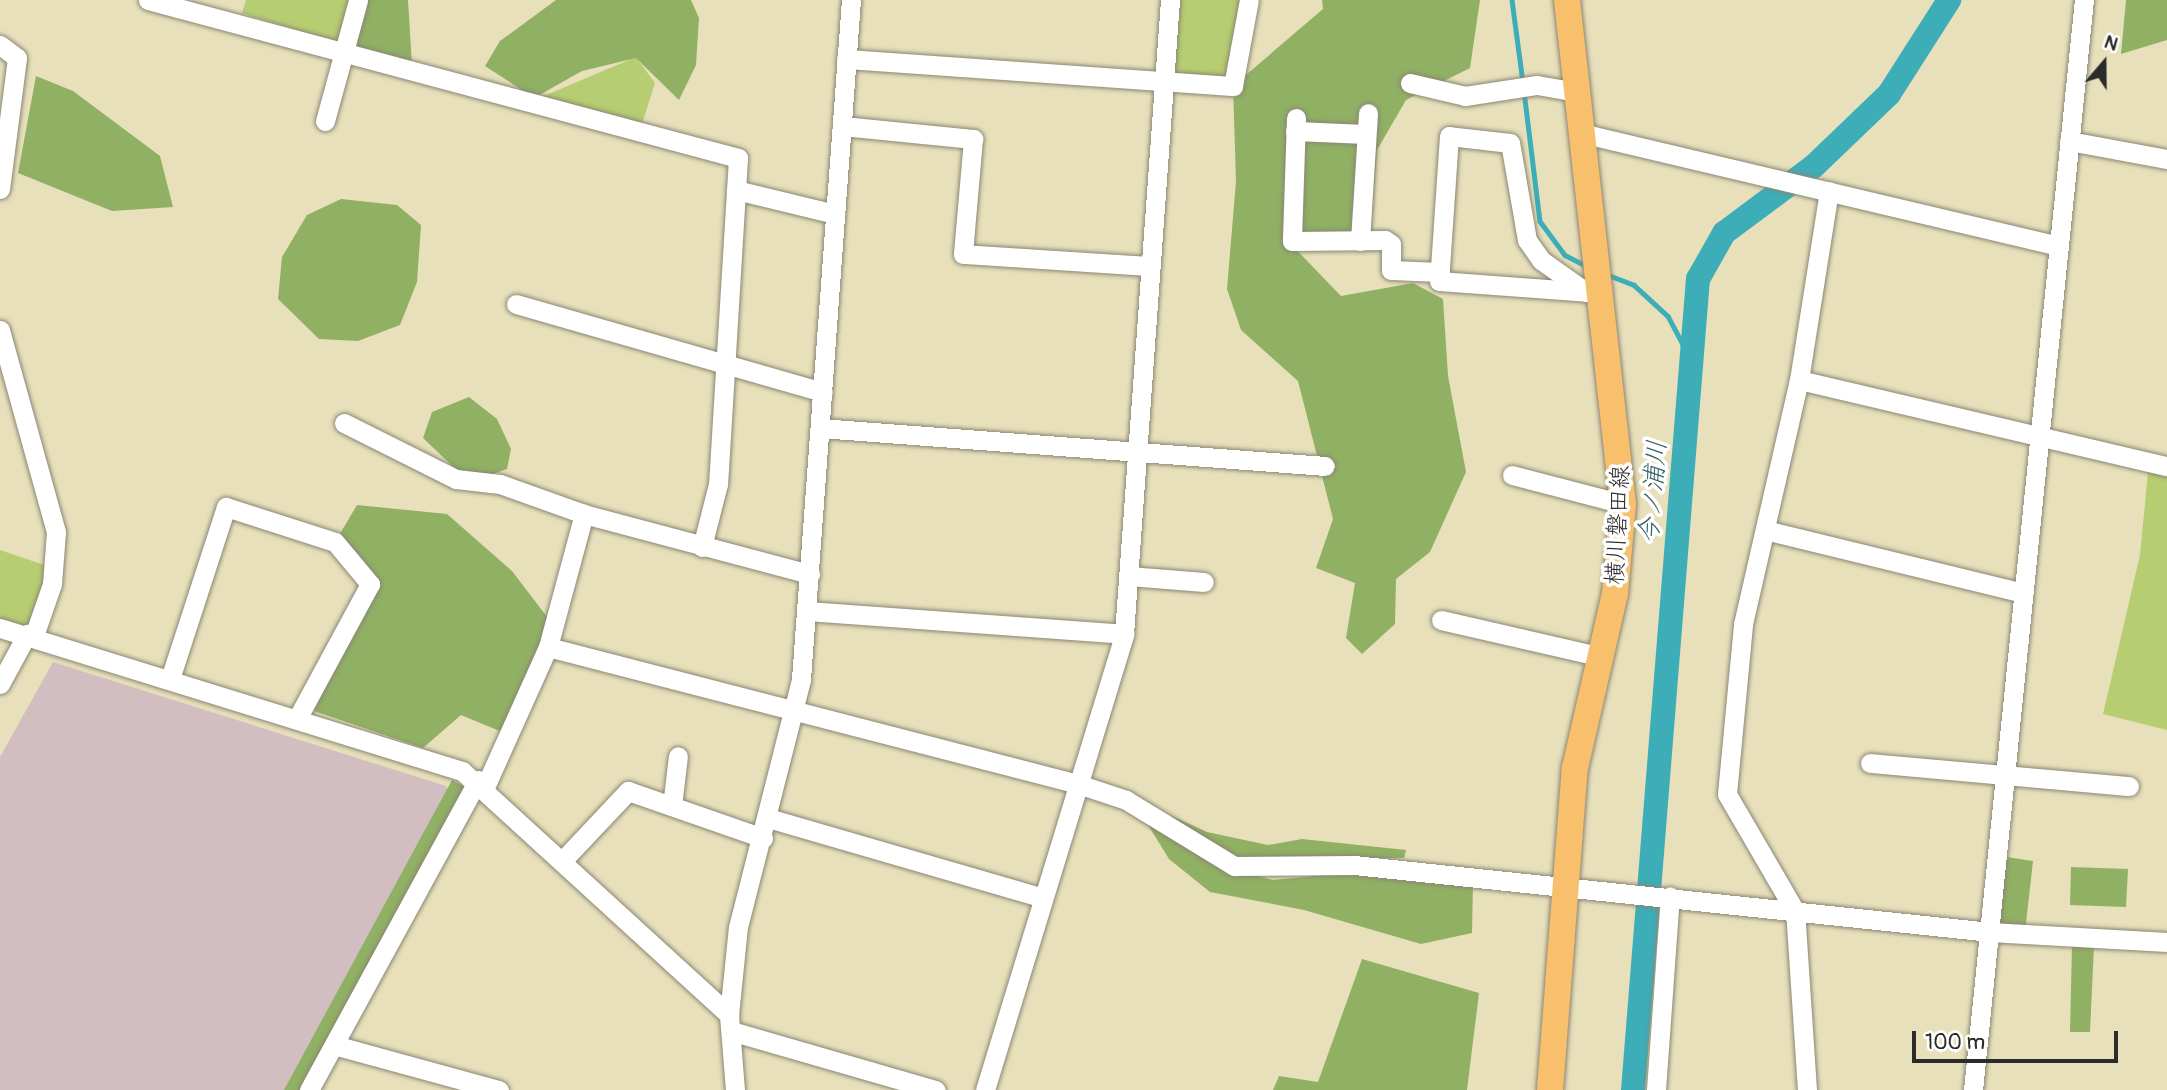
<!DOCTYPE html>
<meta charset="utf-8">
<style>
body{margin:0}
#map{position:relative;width:2167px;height:1090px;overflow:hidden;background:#e8e0bb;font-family:Pangolin,"Klee One",sans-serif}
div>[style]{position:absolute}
.industrial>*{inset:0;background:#d2bec1}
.green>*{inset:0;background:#b6cd72}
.forest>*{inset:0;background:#90b064}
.stream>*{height:4.5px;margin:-2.25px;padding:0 2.25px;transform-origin:2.25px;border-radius:2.25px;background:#3dadb8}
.river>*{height:24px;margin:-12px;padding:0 12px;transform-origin:12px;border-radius:12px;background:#3dadb8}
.roads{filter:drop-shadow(0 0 2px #8a8673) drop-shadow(0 0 2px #8a8673)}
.minor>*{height:19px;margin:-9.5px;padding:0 9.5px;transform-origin:9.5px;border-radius:9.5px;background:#fff}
.major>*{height:26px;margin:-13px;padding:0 13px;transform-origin:13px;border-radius:13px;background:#f8bf6c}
span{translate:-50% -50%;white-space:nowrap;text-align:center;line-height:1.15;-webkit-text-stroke:7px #fff;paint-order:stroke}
.street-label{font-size:24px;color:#2b2b2b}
.water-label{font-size:26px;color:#325f63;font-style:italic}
.north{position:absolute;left:2069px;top:28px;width:70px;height:70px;-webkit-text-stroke:5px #fff;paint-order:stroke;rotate:20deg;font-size:19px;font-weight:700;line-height:28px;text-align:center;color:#2b2b2b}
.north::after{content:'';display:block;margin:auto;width:24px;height:32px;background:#2b2b2b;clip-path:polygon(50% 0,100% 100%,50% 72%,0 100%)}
.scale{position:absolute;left:1912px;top:1031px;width:206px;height:32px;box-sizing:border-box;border:4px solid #2b2b2b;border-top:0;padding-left:9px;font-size:21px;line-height:24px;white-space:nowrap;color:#2b2b2b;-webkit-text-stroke:5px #fff;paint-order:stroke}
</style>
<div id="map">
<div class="industrial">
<i style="clip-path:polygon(53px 662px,446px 786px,450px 793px,286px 1090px,0 1090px,0 757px)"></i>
</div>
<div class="green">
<i style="clip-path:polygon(246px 0,351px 0,340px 44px,242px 13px)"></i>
<i style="clip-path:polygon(1170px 0,1249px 0,1233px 86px,1164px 83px)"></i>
<i style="clip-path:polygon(636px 57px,655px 83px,641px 127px,537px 99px)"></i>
<i style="clip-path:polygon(2149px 462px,2167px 475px,2167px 730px,2103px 714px,2140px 555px)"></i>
<i style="clip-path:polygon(0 550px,50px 567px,32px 629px,0 621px)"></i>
</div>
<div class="forest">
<i style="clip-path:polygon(367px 0,408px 0,412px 65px,356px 46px)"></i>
<i style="clip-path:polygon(556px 0,691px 0,699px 18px,696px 65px,679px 100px,636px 58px,582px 71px,534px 98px,485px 66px,500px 41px)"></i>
<i style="clip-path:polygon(1322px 0,1480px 0,1470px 68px,1406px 100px,1377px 150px,1371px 228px,1325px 243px,1285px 238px,1341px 296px,1413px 283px,1443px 299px,1448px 376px,1466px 472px,1430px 552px,1396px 579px,1395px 624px,1362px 654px,1346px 638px,1355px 583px,1316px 568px,1333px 519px,1298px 381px,1241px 330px,1227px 289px,1236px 181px,1233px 86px,1323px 9px)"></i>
<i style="clip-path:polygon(2126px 0,2167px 0,2167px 40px,2121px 54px)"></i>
<i style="clip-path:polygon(36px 76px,73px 91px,160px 156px,173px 207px,112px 211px,18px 173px)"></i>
<i style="clip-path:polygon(341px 199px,397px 205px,421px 225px,417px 282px,400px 325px,358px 341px,319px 339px,278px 299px,282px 257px,307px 215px)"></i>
<i style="clip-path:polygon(469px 397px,497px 419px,511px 449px,507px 469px,469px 482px,423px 438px,432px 412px)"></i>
<i style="clip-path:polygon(357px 505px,447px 514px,512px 571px,554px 626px,502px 732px,461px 715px,423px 748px,314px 711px,370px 585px,335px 542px)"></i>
<i style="clip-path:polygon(452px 780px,474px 792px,304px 1090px,284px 1090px)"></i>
<i style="clip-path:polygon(1170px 815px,1207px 832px,1268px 845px,1302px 839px,1406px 850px,1404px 858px,1226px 859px)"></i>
<i style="clip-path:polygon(1145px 820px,1215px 865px,1273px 880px,1356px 872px,1473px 883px,1472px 933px,1421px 944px,1304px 910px,1210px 892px,1169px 859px)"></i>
<i style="clip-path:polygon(2000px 856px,2033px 861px,2025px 932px,1992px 929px)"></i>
<i style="clip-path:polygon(2071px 867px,2128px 869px,2126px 907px,2070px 905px)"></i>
<i style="clip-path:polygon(2072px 944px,2094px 946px,2090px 1032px,2070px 1032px)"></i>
<i style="clip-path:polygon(1362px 959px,1479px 993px,1467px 1090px,1273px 1090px,1279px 1076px,1318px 1082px)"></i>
</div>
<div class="stream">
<i style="left:1512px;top:0;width:83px;rotate:82.4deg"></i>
<i style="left:1524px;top:91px;width:131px;rotate:83deg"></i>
<i style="left:1540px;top:221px;width:42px;rotate:53.7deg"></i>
<i style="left:1565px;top:255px;width:22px;rotate:27deg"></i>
<i style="left:1611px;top:276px;width:25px;rotate:21deg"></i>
<i style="left:1634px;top:285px;width:46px;rotate:42.4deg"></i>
<i style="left:1668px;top:316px;width:58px;rotate:62.1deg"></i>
</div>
<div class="river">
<i style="left:1633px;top:1090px;width:814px;rotate:-85.42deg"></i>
<i style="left:1698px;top:279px;width:53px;rotate:-60.5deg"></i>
<i style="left:1724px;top:233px;width:112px;rotate:-36.7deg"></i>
<i style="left:1814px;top:166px;width:104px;rotate:-43.8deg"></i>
<i style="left:1889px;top:94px;width:112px;rotate:-57.4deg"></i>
</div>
<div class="roads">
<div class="minor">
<i style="left:148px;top:0;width:611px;rotate:14.99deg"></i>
<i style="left:738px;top:158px;width:327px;rotate:93.5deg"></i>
<i style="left:718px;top:484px;width:65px;rotate:104.3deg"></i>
<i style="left:0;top:45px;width:21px;rotate:37deg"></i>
<i style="left:17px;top:58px;width:132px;rotate:97.4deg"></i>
<i style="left:846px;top:59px;width:388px;rotate:4deg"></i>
<i style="left:1233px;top:86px;width:87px;rotate:-79.5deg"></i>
<i style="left:1410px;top:83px;width:57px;rotate:13.3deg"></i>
<i style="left:1465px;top:96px;width:73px;rotate:-8.7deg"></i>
<i style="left:1537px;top:85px;width:40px;rotate:10deg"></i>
<i style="left:1296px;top:118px;width:123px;rotate:91.9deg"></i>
<i style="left:1292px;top:241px;width:93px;rotate:-0.6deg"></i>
<i style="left:1385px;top:240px;width:7px;rotate:34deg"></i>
<i style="left:1391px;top:244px;width:26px;rotate:90deg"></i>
<i style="left:1391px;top:270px;width:49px;rotate:2.3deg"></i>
<i style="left:325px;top:121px;width:125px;rotate:-74.7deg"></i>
<i style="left:842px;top:126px;width:132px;rotate:5.7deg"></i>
<i style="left:973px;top:139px;width:115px;rotate:95deg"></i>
<i style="left:963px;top:254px;width:188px;rotate:3.7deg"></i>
<i style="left:1295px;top:131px;width:71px;rotate:2.4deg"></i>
<i style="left:1581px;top:133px;width:490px;rotate:13.3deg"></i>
<i style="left:2069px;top:141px;width:100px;rotate:10.4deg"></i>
<i style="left:736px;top:190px;width:102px;rotate:13.6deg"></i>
<i style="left:1360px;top:241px;width:128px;rotate:-86.4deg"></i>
<i style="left:1586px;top:292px;width:55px;rotate:-144.6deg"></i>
<i style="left:1541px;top:260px;width:24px;rotate:-125deg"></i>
<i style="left:1527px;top:240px;width:98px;rotate:-99.9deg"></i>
<i style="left:1510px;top:143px;width:61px;rotate:-173.5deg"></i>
<i style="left:1449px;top:136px;width:145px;rotate:93.9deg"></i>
<i style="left:1439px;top:281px;width:162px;rotate:4.2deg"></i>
<i style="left:516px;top:304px;width:319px;rotate:16deg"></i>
<i style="left:0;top:330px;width:210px;rotate:74.5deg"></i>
<i style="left:56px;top:532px;width:52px;rotate:94.4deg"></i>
<i style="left:52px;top:584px;width:55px;rotate:109.1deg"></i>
<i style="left:1799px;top:380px;width:378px;rotate:13.2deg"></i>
<i style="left:344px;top:423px;width:125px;rotate:26.6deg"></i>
<i style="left:456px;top:479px;width:44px;rotate:6.5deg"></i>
<i style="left:500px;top:484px;width:89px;rotate:19.7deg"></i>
<i style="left:584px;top:514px;width:234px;rotate:14.9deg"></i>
<i style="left:820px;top:428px;width:506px;rotate:4.3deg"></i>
<i style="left:1512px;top:475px;width:115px;rotate:14.6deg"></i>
<i style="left:1765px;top:530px;width:266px;rotate:13.7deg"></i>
<i style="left:1129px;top:576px;width:75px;rotate:4.6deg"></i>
<i style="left:806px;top:611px;width:319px;rotate:4.1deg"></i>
<i style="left:1441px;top:620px;width:165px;rotate:12.9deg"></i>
<i style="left:0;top:628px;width:484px;rotate:17.2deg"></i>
<i style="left:462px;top:771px;width:362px;rotate:42.4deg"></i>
<i style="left:548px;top:647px;width:547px;rotate:14.49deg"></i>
<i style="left:1078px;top:784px;width:51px;rotate:18.4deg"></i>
<i style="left:1126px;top:800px;width:127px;rotate:31.4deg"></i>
<i style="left:1234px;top:866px;width:120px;rotate:-0.5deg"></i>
<i style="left:1354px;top:865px;width:640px;rotate:6.01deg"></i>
<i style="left:1990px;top:932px;width:177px;rotate:3.2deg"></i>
<i style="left:170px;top:679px;width:181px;rotate:-72deg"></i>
<i style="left:226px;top:507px;width:114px;rotate:17.8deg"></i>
<i style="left:335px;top:542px;width:55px;rotate:50.2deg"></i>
<i style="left:370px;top:584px;width:153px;rotate:118.4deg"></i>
<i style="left:0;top:684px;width:57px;rotate:-61.6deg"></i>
<i style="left:1870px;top:763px;width:260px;rotate:5.1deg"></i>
<i style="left:485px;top:787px;width:154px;rotate:-65.8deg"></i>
<i style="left:548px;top:647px;width:138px;rotate:-74.9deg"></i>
<i style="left:672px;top:806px;width:50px;rotate:-83.2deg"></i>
<i style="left:768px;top:818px;width:286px;rotate:16.2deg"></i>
<i style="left:563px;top:860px;width:95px;rotate:-46.7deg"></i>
<i style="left:628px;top:791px;width:143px;rotate:19.2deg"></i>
<i style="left:731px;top:1031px;width:213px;rotate:16.1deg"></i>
<i style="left:334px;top:1045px;width:171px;rotate:15.3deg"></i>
<i style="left:309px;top:1090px;width:353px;rotate:-61.4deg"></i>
<i style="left:735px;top:1090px;width:75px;rotate:-94.6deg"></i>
<i style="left:729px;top:1015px;width:88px;rotate:-84.2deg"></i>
<i style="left:738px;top:927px;width:256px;rotate:-75.7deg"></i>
<i style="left:801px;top:679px;width:681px;rotate:-85.79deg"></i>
<i style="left:985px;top:1090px;width:477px;rotate:-73deg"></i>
<i style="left:1124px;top:634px;width:636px;rotate:-85.85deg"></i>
<i style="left:1656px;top:1090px;width:194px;rotate:-85.9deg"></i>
<i style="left:1807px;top:1090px;width:179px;rotate:-93.8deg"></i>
<i style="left:1795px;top:911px;width:135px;rotate:-120.2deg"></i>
<i style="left:1727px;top:794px;width:171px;rotate:-84.6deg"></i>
<i style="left:1743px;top:624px;width:250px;rotate:-77.1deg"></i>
<i style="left:1799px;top:380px;width:191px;rotate:-81deg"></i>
<i style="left:1973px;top:1090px;width:1096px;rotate:-84.19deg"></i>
</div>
<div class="major">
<i style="left:1550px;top:1090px;width:323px;rotate:-85.6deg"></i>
<i style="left:1575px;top:768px;width:179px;rotate:-77.1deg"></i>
<i style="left:1615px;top:594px;width:90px;rotate:-84.9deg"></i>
<i style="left:1623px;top:504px;width:507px;rotate:-96.34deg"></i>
</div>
</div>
<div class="street-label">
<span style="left:1618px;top:525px;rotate:-87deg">横川磐田線</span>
</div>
<div class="water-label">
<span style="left:1654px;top:492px;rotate:-85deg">今ノ浦川</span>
</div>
<div class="north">N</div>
<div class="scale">100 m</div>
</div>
